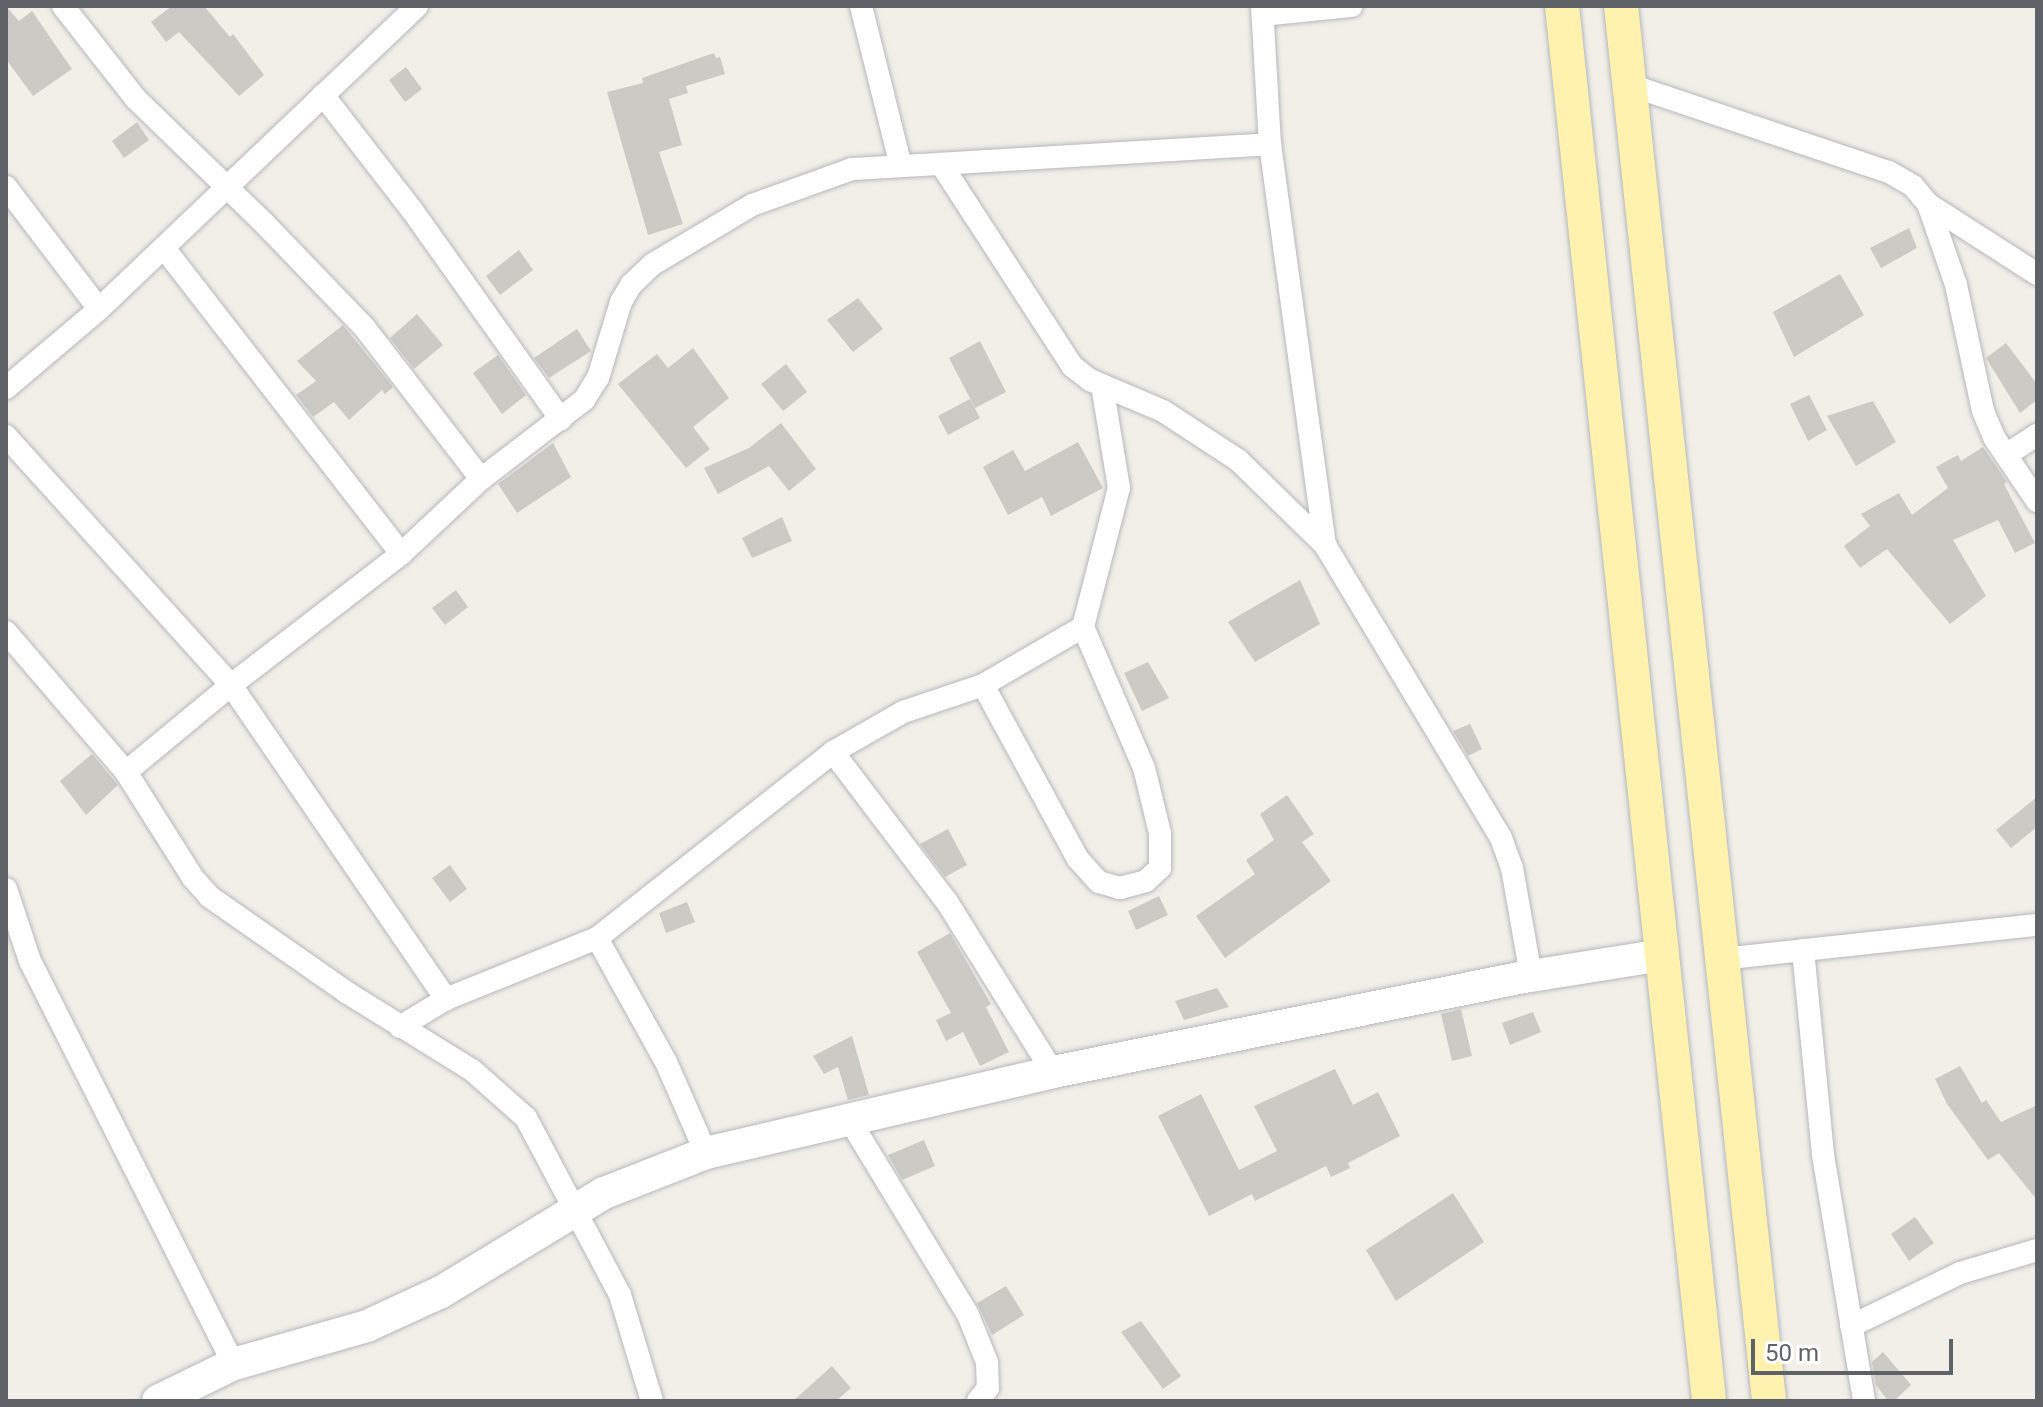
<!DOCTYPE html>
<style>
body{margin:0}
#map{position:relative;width:2043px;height:1407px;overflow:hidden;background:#f1efe8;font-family:Roboto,sans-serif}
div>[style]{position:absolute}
.building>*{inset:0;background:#cccac5}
.roads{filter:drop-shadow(0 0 2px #b5b8bc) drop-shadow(0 0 2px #b5b8bc)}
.street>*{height:22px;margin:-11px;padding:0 11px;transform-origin:11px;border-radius:11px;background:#fff}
.secondary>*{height:32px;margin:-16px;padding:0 16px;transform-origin:16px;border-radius:16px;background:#fff}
.primary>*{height:34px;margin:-17px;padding:0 17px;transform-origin:17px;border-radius:17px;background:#fff2af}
span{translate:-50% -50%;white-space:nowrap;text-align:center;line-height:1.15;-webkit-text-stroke:6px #fff;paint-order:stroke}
.frame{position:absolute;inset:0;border:8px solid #5f6368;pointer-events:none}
.scale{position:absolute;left:1751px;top:1339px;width:202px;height:36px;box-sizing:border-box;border:4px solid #5f6368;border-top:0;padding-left:10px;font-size:24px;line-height:28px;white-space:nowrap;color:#5f6368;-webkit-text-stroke:6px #fff;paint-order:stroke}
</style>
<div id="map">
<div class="building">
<i style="clip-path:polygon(6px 6px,19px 21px,32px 11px,72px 69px,33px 96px,6px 59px)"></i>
<i style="clip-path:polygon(172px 6px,204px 6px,230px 37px,233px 34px,264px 75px,239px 96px,179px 32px,166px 42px,151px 22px)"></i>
<i style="clip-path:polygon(714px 53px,716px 58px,720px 57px,725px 74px,686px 86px,688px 93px,669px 99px,682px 145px,659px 152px,683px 224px,648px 235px,607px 92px,643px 83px,642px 78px)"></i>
<i style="clip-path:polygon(406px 67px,422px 89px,405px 102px,389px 80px)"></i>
<i style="clip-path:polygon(137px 122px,149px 140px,124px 158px,112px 141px)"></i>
<i style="clip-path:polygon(1909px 228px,1917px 248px,1881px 268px,1870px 248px)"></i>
<i style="clip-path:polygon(519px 250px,533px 270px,500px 295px,486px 276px)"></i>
<i style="clip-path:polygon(1840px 274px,1864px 315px,1794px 357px,1773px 312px)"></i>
<i style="clip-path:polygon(858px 298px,883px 329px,853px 352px,827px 320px)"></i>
<i style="clip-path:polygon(417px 314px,443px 345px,414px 369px,390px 338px)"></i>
<i style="clip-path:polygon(343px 325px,393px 387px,385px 394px,382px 390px,349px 420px,334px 402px,313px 417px,296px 395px,316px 381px,297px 361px)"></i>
<i style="clip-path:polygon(577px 329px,591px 351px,549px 378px,534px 358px)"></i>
<i style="clip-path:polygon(980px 341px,1006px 392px,975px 408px,949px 358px)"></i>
<i style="clip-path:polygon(2006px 343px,2037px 384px,2037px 400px,2020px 413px,1986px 358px)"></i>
<i style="clip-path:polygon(693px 348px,729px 398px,693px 427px,710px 449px,686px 468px,618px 384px,657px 354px,668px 368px)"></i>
<i style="clip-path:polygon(498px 355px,526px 395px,502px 414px,473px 373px)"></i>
<i style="clip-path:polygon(786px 364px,807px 392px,783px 411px,761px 384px)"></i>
<i style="clip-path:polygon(1809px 395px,1827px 430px,1808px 441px,1790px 404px)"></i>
<i style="clip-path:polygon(970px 399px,980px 418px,948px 435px,938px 416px)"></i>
<i style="clip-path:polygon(1873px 401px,1896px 442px,1856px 466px,1827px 416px)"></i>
<i style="clip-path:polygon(781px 423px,816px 469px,789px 491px,769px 466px,718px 494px,704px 468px,749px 448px)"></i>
<i style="clip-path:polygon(1078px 442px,1103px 488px,1051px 516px,1042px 497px,1008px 515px,983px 467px,1013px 450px,1025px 471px)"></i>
<i style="clip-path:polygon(553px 443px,571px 477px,517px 513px,498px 484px)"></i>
<i style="clip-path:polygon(1983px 447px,2007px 482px,2004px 484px,2035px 543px,2015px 553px,1998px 520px,1953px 540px,1986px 596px,1950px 624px,1887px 549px,1860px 568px,1844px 546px,1870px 526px,1861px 514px,1899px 493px,1912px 515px,1948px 488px,1936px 467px,1958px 455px,1961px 461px)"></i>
<i style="clip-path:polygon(782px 517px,792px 541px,752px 558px,742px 538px)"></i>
<i style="clip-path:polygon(1300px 580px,1320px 624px,1255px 662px,1228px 622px)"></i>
<i style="clip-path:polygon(456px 590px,468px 607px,445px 625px,432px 608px)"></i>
<i style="clip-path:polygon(1148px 662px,1169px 698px,1142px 711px,1124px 673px)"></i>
<i style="clip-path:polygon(1470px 724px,1482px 749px,1468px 756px,1453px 731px)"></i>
<i style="clip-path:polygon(92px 754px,118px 785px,86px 815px,60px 781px)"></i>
<i style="clip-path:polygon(1287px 795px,1314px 834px,1302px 842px,1331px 881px,1225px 958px,1196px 916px,1255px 874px,1246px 860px,1274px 840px,1260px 814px)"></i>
<i style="clip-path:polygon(2037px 797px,2037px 827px,2011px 848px,1996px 830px)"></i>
<i style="clip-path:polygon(948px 829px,967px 865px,945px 877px,920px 844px)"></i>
<i style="clip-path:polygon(450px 865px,467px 889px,450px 902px,432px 878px)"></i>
<i style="clip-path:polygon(1159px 896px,1168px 915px,1136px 930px,1128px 911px)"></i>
<i style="clip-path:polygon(687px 902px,695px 922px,666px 933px,659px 913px)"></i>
<i style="clip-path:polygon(950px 933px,991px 1004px,986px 1007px,1009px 1052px,980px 1066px,963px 1032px,946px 1041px,936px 1020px,951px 1013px,917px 952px)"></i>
<i style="clip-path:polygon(1217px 988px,1229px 1007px,1184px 1020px,1175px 1001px)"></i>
<i style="clip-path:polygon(1461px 1009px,1472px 1056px,1452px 1061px,1441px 1014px)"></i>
<i style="clip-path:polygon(1533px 1012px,1541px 1032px,1510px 1045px,1502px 1023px)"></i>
<i style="clip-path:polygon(852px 1036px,869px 1095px,848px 1100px,838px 1067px,824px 1074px,813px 1056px)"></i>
<i style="clip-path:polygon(1960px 1066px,1982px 1103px,1986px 1100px,2001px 1122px,2037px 1105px,2037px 1200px,1999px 1153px,1988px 1160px,1947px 1104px,1935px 1079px)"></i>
<i style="clip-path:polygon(1335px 1069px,1353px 1105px,1378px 1092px,1400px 1136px,1348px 1163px,1350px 1168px,1331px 1177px,1326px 1166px,1255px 1201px,1252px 1194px,1209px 1216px,1158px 1116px,1201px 1094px,1239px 1170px,1277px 1151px,1254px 1106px)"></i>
<i style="clip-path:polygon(924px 1140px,935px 1166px,902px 1180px,888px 1155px)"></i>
<i style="clip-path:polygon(1453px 1193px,1484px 1242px,1396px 1301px,1366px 1250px)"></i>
<i style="clip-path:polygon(1915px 1217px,1934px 1243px,1909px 1261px,1891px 1234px)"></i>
<i style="clip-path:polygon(1006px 1286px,1024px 1315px,992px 1335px,977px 1303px)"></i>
<i style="clip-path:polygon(1141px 1321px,1181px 1376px,1163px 1389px,1121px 1332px)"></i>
<i style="clip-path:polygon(1883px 1352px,1911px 1385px,1894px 1401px,1888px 1401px,1876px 1385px,1872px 1362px)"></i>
<i style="clip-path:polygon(832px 1366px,851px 1388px,836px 1401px,793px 1401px)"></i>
</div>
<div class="roads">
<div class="street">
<i style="left:63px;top:6px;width:118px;rotate:51.9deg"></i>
<i style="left:136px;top:99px;width:177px;rotate:44.1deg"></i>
<i style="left:263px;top:222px;width:146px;rotate:46.1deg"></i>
<i style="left:364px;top:327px;width:192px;rotate:52.4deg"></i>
<i style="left:861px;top:6px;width:165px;rotate:76deg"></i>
<i style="left:1262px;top:6px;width:138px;rotate:86.7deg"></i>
<i style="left:1270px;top:144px;width:405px;rotate:82.2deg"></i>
<i style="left:1263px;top:15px;width:89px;rotate:-5.8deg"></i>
<i style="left:1630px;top:85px;width:273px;rotate:18.6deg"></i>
<i style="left:1889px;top:172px;width:28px;rotate:30deg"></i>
<i style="left:1913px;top:186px;width:23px;rotate:50deg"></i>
<i style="left:1928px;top:204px;width:86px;rotate:70.9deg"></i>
<i style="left:1956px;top:285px;width:129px;rotate:77.9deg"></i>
<i style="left:1983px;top:411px;width:30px;rotate:67deg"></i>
<i style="left:1995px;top:439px;width:75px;rotate:55.9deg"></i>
<i style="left:323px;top:95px;width:145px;rotate:52.3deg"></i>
<i style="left:412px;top:210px;width:257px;rotate:54.6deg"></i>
<i style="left:941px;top:164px;width:241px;rotate:57deg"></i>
<i style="left:1072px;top:366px;width:23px;rotate:38deg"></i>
<i style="left:1090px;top:380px;width:79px;rotate:23deg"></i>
<i style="left:1163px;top:411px;width:90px;rotate:33.2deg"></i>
<i style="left:1238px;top:460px;width:122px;rotate:44.3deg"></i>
<i style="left:1325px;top:545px;width:342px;rotate:59deg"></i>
<i style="left:1501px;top:838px;width:32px;rotate:70deg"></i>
<i style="left:1512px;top:868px;width:110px;rotate:80deg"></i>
<i style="left:6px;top:187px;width:153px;rotate:52.7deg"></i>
<i style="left:1928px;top:204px;width:130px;rotate:32.7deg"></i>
<i style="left:164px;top:248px;width:387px;rotate:52.2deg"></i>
<i style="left:6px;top:388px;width:122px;rotate:-40.3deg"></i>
<i style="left:99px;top:309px;width:439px;rotate:-43.6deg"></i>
<i style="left:6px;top:436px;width:336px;rotate:47.9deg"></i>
<i style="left:231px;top:685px;width:381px;rotate:55.6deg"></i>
<i style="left:2006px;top:455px;width:37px;rotate:-33deg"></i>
<i style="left:6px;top:632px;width:184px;rotate:49.4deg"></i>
<i style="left:126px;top:772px;width:125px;rotate:57.7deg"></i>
<i style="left:193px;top:878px;width:25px;rotate:48deg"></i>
<i style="left:210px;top:897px;width:166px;rotate:34.9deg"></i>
<i style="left:346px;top:992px;width:148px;rotate:31.8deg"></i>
<i style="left:472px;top:1070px;width:72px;rotate:41.6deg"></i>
<i style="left:526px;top:1118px;width:200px;rotate:62deg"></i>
<i style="left:620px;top:1295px;width:111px;rotate:73.2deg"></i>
<i style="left:983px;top:685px;width:198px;rotate:61.4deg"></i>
<i style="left:1078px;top:859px;width:31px;rotate:48deg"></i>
<i style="left:1099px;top:882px;width:22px;rotate:16deg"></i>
<i style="left:1120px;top:888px;width:27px;rotate:-15deg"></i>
<i style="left:1146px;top:881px;width:19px;rotate:-43deg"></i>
<i style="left:1160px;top:868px;width:35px;rotate:-90deg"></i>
<i style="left:1160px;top:833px;width:67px;rotate:-103.8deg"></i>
<i style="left:1144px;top:768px;width:154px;rotate:-113.4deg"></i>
<i style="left:1083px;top:627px;width:144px;rotate:-75.5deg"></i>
<i style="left:1119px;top:488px;width:104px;rotate:-99.4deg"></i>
<i style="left:833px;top:752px;width:188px;rotate:52.8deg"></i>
<i style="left:947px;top:902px;width:200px;rotate:58.1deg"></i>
<i style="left:126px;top:772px;width:136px;rotate:-39.6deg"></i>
<i style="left:231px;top:685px;width:215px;rotate:-37.6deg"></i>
<i style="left:401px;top:554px;width:110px;rotate:-43.2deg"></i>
<i style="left:481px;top:479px;width:130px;rotate:-37.5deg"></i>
<i style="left:584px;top:400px;width:26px;rotate:-58deg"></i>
<i style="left:598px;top:378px;width:79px;rotate:-73.2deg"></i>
<i style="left:621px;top:302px;width:20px;rotate:-60deg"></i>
<i style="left:631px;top:285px;width:30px;rotate:-44deg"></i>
<i style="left:653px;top:264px;width:115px;rotate:-30.8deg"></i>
<i style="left:752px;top:205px;width:106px;rotate:-19.8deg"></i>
<i style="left:852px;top:169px;width:419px;rotate:-3.4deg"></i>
<i style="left:6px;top:889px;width:76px;rotate:71.6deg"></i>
<i style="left:30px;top:961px;width:452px;rotate:63.2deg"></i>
<i style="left:597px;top:938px;width:142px;rotate:60.9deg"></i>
<i style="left:666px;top:1062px;width:99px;rotate:66.3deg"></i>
<i style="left:1803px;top:950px;width:206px;rotate:84.4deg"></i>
<i style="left:1823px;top:1155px;width:249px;rotate:80.5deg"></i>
<i style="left:1722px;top:959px;width:317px;rotate:-6.2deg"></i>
<i style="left:400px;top:1027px;width:54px;rotate:-31.3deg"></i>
<i style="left:446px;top:999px;width:163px;rotate:-22deg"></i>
<i style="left:597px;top:938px;width:300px;rotate:-38.2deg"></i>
<i style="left:833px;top:752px;width:81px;rotate:-29.7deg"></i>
<i style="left:903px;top:712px;width:84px;rotate:-18.6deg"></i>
<i style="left:983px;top:685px;width:116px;rotate:-30.1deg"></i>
<i style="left:849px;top:1119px;width:229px;rotate:58.7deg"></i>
<i style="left:968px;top:1315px;width:51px;rotate:68deg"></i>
<i style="left:987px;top:1362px;width:26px;rotate:88deg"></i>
<i style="left:988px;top:1388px;width:16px;rotate:128deg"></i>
<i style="left:1851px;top:1326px;width:121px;rotate:-25.9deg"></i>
<i style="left:1960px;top:1273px;width:80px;rotate:-16.6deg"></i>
</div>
<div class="secondary">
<i style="left:158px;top:1401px;width:85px;rotate:-26deg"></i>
<i style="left:234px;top:1364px;width:138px;rotate:-15.9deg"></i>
<i style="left:367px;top:1326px;width:81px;rotate:-24.7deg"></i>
<i style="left:441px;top:1292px;width:191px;rotate:-31.3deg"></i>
<i style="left:604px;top:1193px;width:110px;rotate:-21.4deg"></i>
<i style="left:706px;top:1153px;width:356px;rotate:-13.1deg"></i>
<i style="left:1053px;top:1072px;width:488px;rotate:-11.4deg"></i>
<i style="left:1531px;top:976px;width:133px;rotate:-9.1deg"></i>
</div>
<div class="primary">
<i style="left:1562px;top:6px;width:1403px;rotate:83.98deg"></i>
<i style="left:1621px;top:6px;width:1403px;rotate:83.94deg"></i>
</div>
</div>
<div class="frame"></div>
<div class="scale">50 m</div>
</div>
